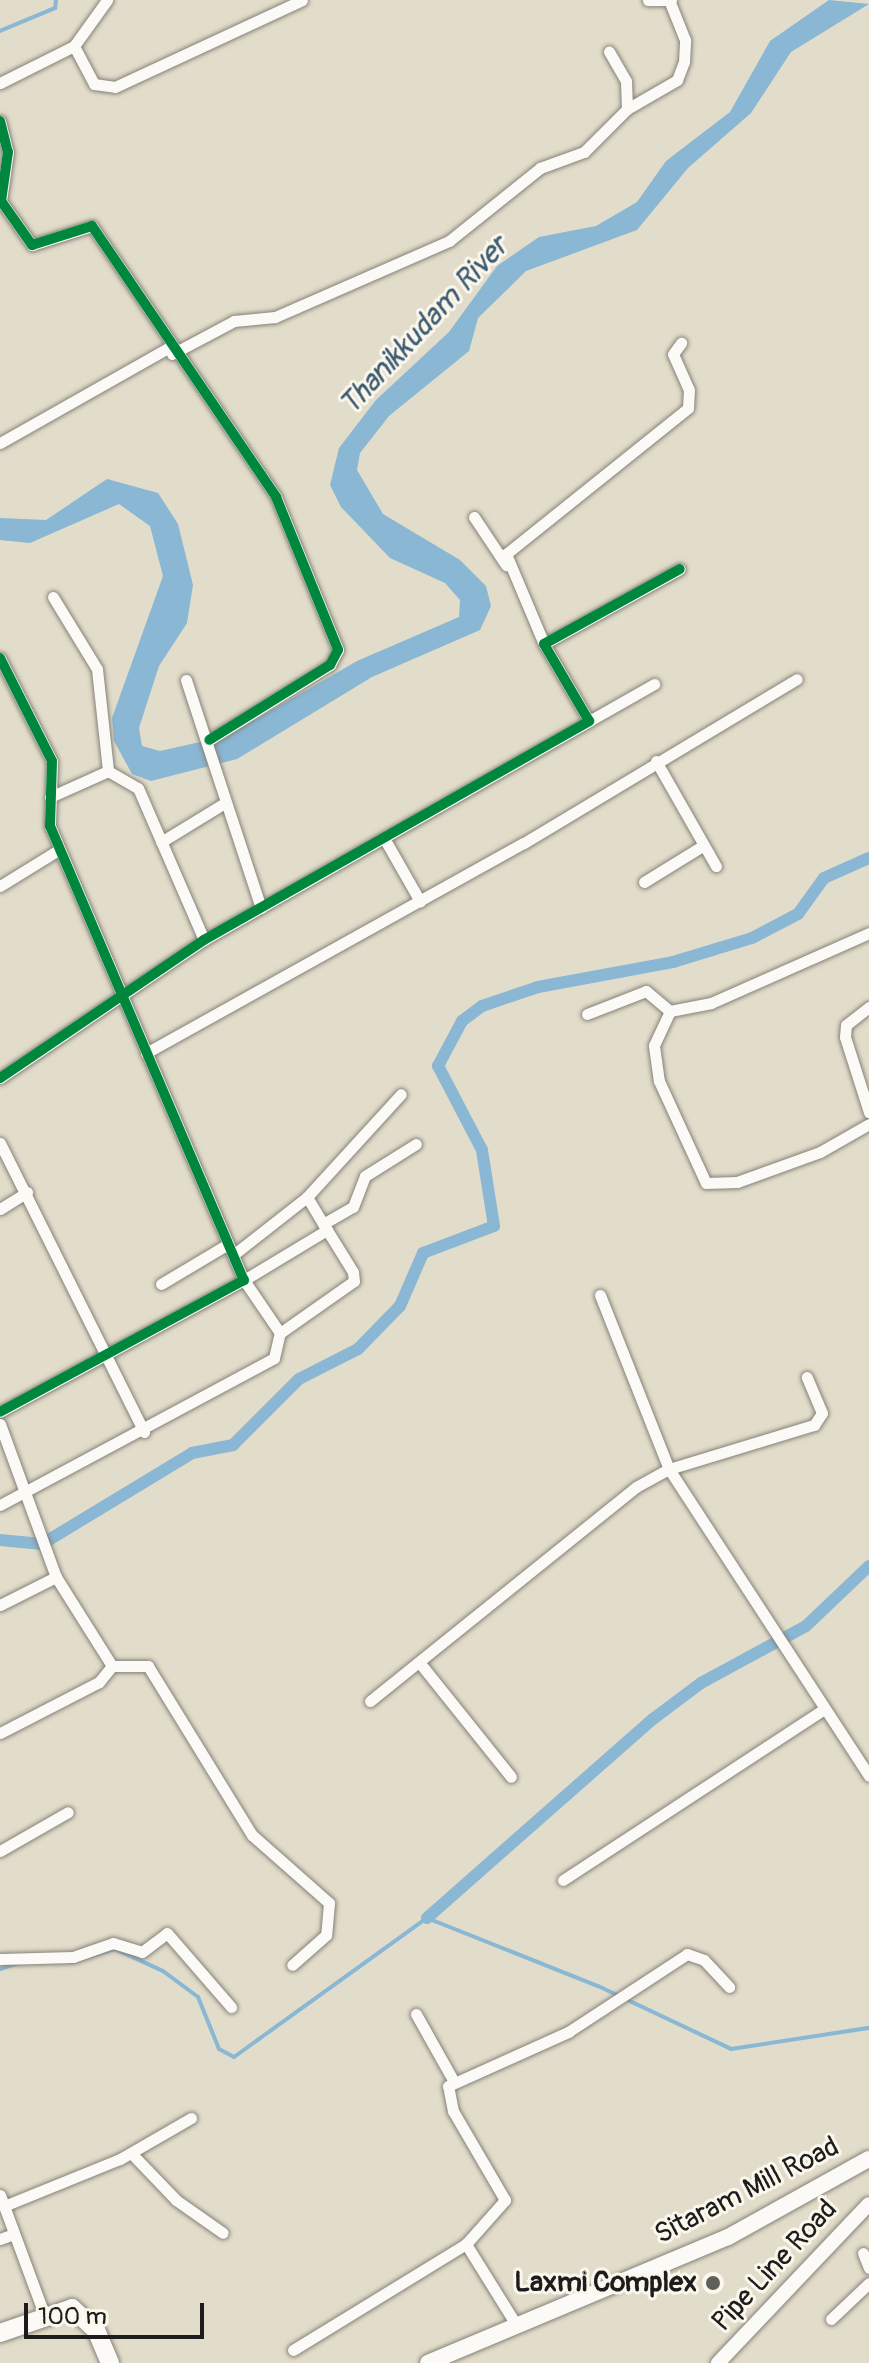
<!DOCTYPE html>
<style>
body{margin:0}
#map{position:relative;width:869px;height:2363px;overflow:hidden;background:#e2dcca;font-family:Pangolin,sans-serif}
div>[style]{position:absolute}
.water>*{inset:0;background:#89b7d4}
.stream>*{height:4px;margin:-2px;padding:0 2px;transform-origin:2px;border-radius:2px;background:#89b7d4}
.canal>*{height:12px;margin:-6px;padding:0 6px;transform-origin:6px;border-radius:6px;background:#89b7d4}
.roads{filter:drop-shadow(0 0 2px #858279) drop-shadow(0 0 2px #858279)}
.minor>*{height:11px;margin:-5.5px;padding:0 5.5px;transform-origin:5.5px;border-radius:5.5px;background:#fbfaf7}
.tertiary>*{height:14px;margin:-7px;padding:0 7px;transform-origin:7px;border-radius:7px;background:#fbfaf7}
.secondary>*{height:16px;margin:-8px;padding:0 8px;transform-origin:8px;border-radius:8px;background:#fbfaf7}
.primary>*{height:18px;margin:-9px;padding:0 9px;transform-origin:9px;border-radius:9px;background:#fbfaf7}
.cycleway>*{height:10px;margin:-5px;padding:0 5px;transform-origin:5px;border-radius:5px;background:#00873e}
.dots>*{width:22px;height:22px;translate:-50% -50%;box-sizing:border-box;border:4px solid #fbf7ec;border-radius:50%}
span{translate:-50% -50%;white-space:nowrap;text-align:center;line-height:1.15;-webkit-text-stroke:6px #fbf7ec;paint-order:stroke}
.street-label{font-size:28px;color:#1c1c1c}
.poi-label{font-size:28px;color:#1c1c1c;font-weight:700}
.right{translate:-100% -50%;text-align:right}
.water-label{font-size:30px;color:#3c5b71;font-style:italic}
.scale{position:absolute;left:24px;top:2303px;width:180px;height:36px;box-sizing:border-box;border:4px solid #1c1c1c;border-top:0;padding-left:10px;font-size:24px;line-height:28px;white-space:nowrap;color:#1c1c1c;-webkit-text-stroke:6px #fbf7ec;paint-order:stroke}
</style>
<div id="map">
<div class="water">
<i style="clip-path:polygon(829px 0,869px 4px,791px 52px,751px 113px,688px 168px,637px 230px,526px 271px,478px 318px,469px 351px,389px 416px,360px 453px,357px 470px,383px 514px,460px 560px,486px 586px,491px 606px,480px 630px,372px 677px,237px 759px,151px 781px,132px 774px,114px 741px,112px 718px,163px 576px,150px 526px,119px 504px,30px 543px,0 540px,0 518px,46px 520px,107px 479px,158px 493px,178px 524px,193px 585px,187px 623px,159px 666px,139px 728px,142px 746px,160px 751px,227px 736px,357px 661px,459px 617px,460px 600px,445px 583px,390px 558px,341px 507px,330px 485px,339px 448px,376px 400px,449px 332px,497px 266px,539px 237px,596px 226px,637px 202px,666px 161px,730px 112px,770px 41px)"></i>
</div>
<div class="stream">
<i style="left:0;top:31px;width:60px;rotate:-22.7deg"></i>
<i style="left:55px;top:8px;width:8px;rotate:-83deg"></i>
<i style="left:71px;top:1962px;width:46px;rotate:-16.5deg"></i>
<i style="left:115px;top:1949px;width:53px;rotate:24.6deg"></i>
<i style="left:163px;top:1971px;width:44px;rotate:36.6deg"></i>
<i style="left:198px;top:1997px;width:56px;rotate:68deg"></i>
<i style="left:219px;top:2049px;width:17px;rotate:28deg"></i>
<i style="left:234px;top:2057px;width:238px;rotate:-35.8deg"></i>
<i style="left:427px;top:1918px;width:184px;rotate:21.7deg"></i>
<i style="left:598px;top:1986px;width:147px;rotate:25.3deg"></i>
<i style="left:731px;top:2049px;width:140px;rotate:-8.7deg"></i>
<i style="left:0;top:1969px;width:20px;rotate:-18deg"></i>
</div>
<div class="canal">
<i style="left:0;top:1540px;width:42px;rotate:5.4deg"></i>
<i style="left:42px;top:1544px;width:175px;rotate:-31.2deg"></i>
<i style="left:192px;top:1453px;width:42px;rotate:-11deg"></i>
<i style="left:233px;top:1445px;width:93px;rotate:-45deg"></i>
<i style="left:299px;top:1379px;width:66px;rotate:-27deg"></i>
<i style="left:358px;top:1349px;width:60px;rotate:-45.7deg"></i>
<i style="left:400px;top:1306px;width:58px;rotate:-66.5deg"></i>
<i style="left:423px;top:1253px;width:76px;rotate:-20.8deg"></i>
<i style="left:494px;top:1226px;width:77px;rotate:-99deg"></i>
<i style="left:482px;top:1150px;width:95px;rotate:-117.6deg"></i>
<i style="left:438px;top:1066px;width:51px;rotate:-61.9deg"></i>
<i style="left:462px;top:1021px;width:25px;rotate:-37deg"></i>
<i style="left:482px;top:1006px;width:59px;rotate:-18.7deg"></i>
<i style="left:538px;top:987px;width:137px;rotate:-10.5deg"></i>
<i style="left:673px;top:962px;width:83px;rotate:-16.9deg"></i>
<i style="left:752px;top:938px;width:52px;rotate:-27.6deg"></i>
<i style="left:798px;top:914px;width:44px;rotate:-54.2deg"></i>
<i style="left:824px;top:878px;width:49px;rotate:-24deg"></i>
<i style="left:427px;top:1918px;width:301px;rotate:-41.4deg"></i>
<i style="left:653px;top:1719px;width:60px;rotate:-36.9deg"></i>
<i style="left:701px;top:1683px;width:119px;rotate:-28.5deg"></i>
<i style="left:806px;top:1626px;width:87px;rotate:-43.6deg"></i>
</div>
<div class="roads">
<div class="minor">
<i style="left:648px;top:0;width:23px"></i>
<i style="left:74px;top:46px;width:57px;rotate:-54.3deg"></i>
<i style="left:0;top:83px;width:83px;rotate:-26.6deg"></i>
<i style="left:74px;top:46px;width:43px;rotate:62.2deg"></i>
<i style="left:94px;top:84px;width:21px;rotate:8deg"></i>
<i style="left:115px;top:87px;width:206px;rotate:-24.9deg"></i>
<i style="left:627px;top:109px;width:58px;rotate:-30.1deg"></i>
<i style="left:677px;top:80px;width:19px;rotate:-69deg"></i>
<i style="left:684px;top:62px;width:22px;rotate:-87deg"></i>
<i style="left:685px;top:40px;width:43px;rotate:-111.8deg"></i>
<i style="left:0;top:121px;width:32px;rotate:76deg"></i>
<i style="left:8px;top:152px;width:49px;rotate:98.1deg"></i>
<i style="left:1px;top:201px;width:54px;rotate:54.8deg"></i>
<i style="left:32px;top:245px;width:63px;rotate:-17.6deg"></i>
<i style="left:92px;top:226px;width:328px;rotate:55.8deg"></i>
<i style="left:276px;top:497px;width:165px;rotate:67.9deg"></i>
<i style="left:338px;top:650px;width:17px;rotate:118deg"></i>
<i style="left:330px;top:665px;width:142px;rotate:148.2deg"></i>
<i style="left:172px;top:354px;width:70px;rotate:-28deg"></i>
<i style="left:234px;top:321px;width:41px;rotate:-5.6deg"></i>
<i style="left:275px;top:317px;width:190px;rotate:-23.6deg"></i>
<i style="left:449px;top:241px;width:117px;rotate:-38.7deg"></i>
<i style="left:540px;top:168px;width:47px;rotate:-20deg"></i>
<i style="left:584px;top:152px;width:61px;rotate:-45deg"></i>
<i style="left:627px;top:109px;width:28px;rotate:-92deg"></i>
<i style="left:626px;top:81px;width:34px;rotate:-120deg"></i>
<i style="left:0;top:443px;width:193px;rotate:-29.5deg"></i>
<i style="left:474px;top:517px;width:58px;rotate:56.3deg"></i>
<i style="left:53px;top:597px;width:84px;rotate:58.6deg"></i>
<i style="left:97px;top:669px;width:103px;rotate:83.8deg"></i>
<i style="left:544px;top:644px;width:98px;rotate:-112.9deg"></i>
<i style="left:506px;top:554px;width:233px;rotate:-38.7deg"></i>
<i style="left:688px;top:408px;width:18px;rotate:-87deg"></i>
<i style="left:689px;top:390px;width:39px;rotate:-114deg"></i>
<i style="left:673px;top:354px;width:14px;rotate:-54deg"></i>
<i style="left:0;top:658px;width:115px;rotate:63.2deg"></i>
<i style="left:52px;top:761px;width:65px;rotate:91.8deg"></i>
<i style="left:50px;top:826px;width:494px;rotate:66.9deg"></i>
<i style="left:244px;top:1280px;width:277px;rotate:151.6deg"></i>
<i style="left:186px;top:680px;width:240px;rotate:71.8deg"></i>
<i style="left:589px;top:721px;width:75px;rotate:-29.6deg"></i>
<i style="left:656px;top:761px;width:121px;rotate:60.3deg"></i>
<i style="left:50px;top:797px;width:64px;rotate:-24.1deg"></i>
<i style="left:108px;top:771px;width:34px;rotate:30deg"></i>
<i style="left:138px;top:788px;width:166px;rotate:66.5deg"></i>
<i style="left:384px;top:838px;width:73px;rotate:60.3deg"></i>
<i style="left:161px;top:842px;width:73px;rotate:-31.5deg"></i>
<i style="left:644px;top:882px;width:70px;rotate:-31.7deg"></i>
<i style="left:0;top:886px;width:70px;rotate:-31.7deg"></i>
<i style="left:869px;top:1007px;width:29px;rotate:142deg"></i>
<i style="left:846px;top:1025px;width:12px;rotate:95deg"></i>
<i style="left:845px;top:1037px;width:79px;rotate:72.3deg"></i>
<i style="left:670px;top:1011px;width:38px;rotate:115deg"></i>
<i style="left:654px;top:1046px;width:35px;rotate:82deg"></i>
<i style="left:659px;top:1081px;width:112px;rotate:65.3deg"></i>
<i style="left:706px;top:1183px;width:31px;rotate:-2deg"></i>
<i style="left:737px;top:1182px;width:88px;rotate:-19.9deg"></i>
<i style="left:820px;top:1152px;width:56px;rotate:-29.7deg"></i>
<i style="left:587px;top:1014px;width:63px;rotate:-21.3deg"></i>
<i style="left:646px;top:991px;width:31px;rotate:40deg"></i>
<i style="left:670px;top:1011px;width:42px;rotate:-11deg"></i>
<i style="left:711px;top:1003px;width:173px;rotate:-23.9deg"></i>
<i style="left:146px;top:1053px;width:432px;rotate:-29.1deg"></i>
<i style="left:524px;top:843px;width:318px;rotate:-31deg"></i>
<i style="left:0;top:1078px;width:246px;rotate:-34.1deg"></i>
<i style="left:204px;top:940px;width:443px;rotate:-29.6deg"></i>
<i style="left:589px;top:721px;width:89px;rotate:-120.3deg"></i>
<i style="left:544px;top:644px;width:155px;rotate:-28.9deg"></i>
<i style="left:0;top:1143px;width:323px;rotate:63.5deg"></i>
<i style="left:307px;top:1197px;width:39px;rotate:59deg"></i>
<i style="left:327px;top:1230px;width:49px;rotate:58.2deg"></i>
<i style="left:353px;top:1272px;width:9px;rotate:84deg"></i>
<i style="left:354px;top:1281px;width:90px;rotate:144.9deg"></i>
<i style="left:280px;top:1333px;width:64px;rotate:-124.2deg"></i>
<i style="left:244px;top:1280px;width:97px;rotate:-31.1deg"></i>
<i style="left:0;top:1209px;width:32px;rotate:-32deg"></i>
<i style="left:323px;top:1224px;width:34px;rotate:-30deg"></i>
<i style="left:353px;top:1207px;width:33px;rotate:-69deg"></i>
<i style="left:365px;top:1176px;width:60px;rotate:-32.1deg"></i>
<i style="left:233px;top:1255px;width:94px;rotate:-38.1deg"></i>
<i style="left:307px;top:1197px;width:139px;rotate:-47.6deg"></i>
<i style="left:161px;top:1284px;width:78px;rotate:-30.8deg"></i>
<i style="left:600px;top:1295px;width:187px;rotate:68.4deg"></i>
<i style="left:669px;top:1469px;width:366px;rotate:56.9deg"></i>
<i style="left:0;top:1424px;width:163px;rotate:69.9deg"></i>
<i style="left:56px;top:1577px;width:105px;rotate:57.8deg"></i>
<i style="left:112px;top:1666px;width:21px;rotate:129deg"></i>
<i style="left:99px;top:1682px;width:111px;rotate:152.7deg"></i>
<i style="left:0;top:1505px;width:311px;rotate:-28.2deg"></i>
<i style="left:274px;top:1358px;width:26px;rotate:-77deg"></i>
<i style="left:0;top:1605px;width:63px;rotate:-26.6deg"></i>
<i style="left:419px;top:1662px;width:147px;rotate:51.3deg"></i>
<i style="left:112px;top:1666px;width:36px"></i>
<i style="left:148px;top:1666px;width:198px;rotate:58.4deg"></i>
<i style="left:252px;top:1835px;width:103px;rotate:41.4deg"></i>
<i style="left:329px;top:1903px;width:32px;rotate:95deg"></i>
<i style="left:326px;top:1935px;width:45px;rotate:138.6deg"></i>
<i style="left:370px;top:1701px;width:341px;rotate:-38.8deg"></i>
<i style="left:636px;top:1487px;width:38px;rotate:-29deg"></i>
<i style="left:669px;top:1469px;width:152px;rotate:-16.9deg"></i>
<i style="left:814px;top:1425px;width:14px;rotate:-56deg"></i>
<i style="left:822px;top:1413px;width:39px;rotate:-113deg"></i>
<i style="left:0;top:1851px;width:78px;rotate:-29.8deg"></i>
<i style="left:563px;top:1880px;width:311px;rotate:-33.2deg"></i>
<i style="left:0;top:1959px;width:73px;rotate:-1.6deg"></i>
<i style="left:73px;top:1957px;width:42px;rotate:-19.3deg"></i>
<i style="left:113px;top:1943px;width:30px;rotate:17deg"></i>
<i style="left:142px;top:1952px;width:31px;rotate:-37deg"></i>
<i style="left:167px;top:1933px;width:98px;rotate:49.1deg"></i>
<i style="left:416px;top:2014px;width:76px;rotate:60.7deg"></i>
<i style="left:131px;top:2153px;width:65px;rotate:46.2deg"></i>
<i style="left:176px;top:2200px;width:57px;rotate:35.1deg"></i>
<i style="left:0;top:2195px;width:127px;rotate:69.7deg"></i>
<i style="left:4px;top:2206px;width:125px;rotate:-22.1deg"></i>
<i style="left:120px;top:2159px;width:82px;rotate:-30deg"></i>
<i style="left:0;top:2239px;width:15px;rotate:-20deg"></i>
<i style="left:863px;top:2253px;width:16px;rotate:68deg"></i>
<i style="left:831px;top:2319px;width:52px;rotate:-43.5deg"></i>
<i style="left:517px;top:2326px;width:97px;rotate:-121.9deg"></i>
<i style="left:466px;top:2244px;width:59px;rotate:-48.4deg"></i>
<i style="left:505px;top:2200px;width:103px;rotate:-120.3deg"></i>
<i style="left:453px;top:2111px;width:25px;rotate:-101deg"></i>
<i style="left:448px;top:2086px;width:132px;rotate:-24.2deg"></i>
<i style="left:568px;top:2032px;width:142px;rotate:-33.2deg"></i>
<i style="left:687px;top:1954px;width:18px;rotate:19deg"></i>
<i style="left:704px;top:1960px;width:37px;rotate:47deg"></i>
<i style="left:293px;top:2350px;width:203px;rotate:-31.5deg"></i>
</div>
<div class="tertiary">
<i style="left:718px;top:2363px;width:219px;rotate:-46.5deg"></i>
</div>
<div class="secondary">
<i style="left:428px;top:2363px;width:325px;rotate:-22.8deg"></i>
<i style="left:728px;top:2237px;width:161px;rotate:-29deg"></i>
</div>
<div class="primary">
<i style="left:0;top:2333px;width:76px;rotate:-19.1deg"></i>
<i style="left:72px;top:2308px;width:33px;rotate:43deg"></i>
<i style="left:96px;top:2330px;width:36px;rotate:67deg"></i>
</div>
</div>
<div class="cycleway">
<i style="left:0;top:121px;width:32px;rotate:76deg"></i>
<i style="left:8px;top:152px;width:49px;rotate:98.1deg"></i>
<i style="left:1px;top:201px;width:54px;rotate:54.8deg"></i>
<i style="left:32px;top:245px;width:63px;rotate:-17.6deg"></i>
<i style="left:92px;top:226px;width:328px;rotate:55.8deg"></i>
<i style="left:276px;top:497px;width:165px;rotate:67.9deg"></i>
<i style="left:338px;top:650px;width:17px;rotate:118deg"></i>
<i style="left:330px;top:665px;width:142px;rotate:148.2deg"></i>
<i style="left:0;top:658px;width:115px;rotate:63.2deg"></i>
<i style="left:52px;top:761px;width:65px;rotate:91.8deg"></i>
<i style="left:50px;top:826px;width:494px;rotate:66.9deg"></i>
<i style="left:244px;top:1280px;width:277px;rotate:151.6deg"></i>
<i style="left:0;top:1078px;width:246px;rotate:-34.1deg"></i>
<i style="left:204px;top:940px;width:443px;rotate:-29.6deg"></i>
<i style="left:589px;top:721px;width:89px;rotate:-120.3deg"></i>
<i style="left:544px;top:644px;width:155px;rotate:-28.9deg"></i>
</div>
<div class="dots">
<i style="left:713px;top:2283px;background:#615f59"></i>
</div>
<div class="street-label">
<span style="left:747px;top:2191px;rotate:-27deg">Sitaram Mill Road</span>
<span style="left:775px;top:2266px;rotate:-47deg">Pipe Line Road</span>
</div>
<div class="poi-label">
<span class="right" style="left:697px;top:2283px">Laxmi Complex</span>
</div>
<div class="water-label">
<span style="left:424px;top:326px;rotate:-47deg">Thanikkudam River</span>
</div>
<div class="scale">100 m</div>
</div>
